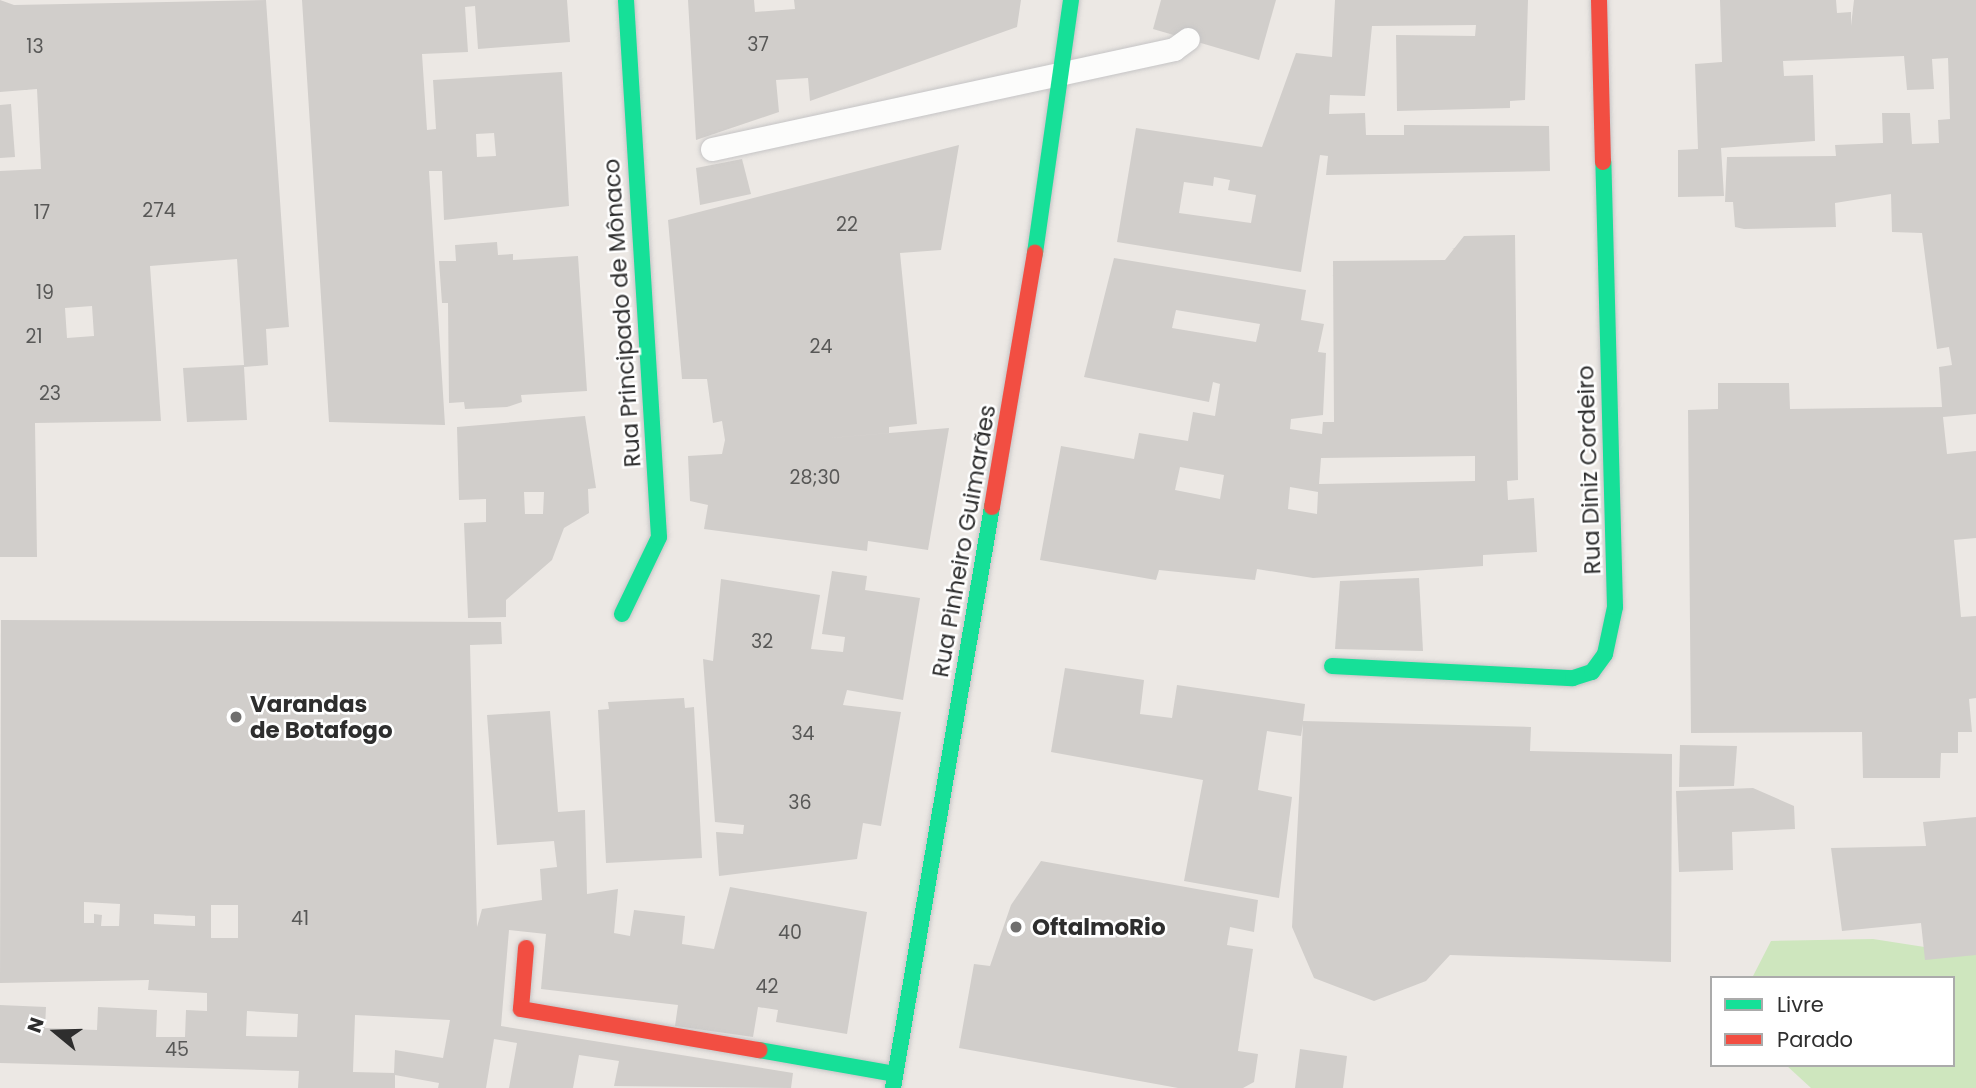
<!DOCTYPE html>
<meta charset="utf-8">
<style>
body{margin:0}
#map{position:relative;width:1976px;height:1088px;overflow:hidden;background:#ece8e4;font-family:Poppins,sans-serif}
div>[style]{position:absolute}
.green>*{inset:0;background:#cee6be}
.building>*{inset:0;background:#d1cecb}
.roads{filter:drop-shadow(0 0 2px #c5c4c5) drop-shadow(0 0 2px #c5c4c5)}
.lane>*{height:23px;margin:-11.5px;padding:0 11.5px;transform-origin:11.5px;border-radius:11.5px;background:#fcfcfb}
.fast>*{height:16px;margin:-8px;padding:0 8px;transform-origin:8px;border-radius:8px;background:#16e098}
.jam>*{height:16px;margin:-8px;padding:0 8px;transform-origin:8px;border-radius:8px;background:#f24e42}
.dots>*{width:19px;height:19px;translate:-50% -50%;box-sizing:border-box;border:4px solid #fff;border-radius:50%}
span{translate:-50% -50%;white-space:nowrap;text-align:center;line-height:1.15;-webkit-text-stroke:5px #fff;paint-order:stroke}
.number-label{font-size:19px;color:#585857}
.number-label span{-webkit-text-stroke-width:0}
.street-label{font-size:23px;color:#2e2e2e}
.poi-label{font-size:23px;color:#2e2e2e;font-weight:700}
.left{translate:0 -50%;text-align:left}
.legend{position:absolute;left:1710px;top:976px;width:245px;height:91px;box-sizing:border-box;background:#fff;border:2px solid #ababab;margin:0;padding:9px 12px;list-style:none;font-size:21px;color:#2e2e2e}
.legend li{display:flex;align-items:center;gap:14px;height:35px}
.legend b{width:35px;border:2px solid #ababab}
.north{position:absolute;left:21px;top:997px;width:70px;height:70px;-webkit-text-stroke:5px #fff;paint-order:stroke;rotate:289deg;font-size:19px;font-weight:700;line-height:28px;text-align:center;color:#2e2e2e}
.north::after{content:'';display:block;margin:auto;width:24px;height:32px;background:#2e2e2e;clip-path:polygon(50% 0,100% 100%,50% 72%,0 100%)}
</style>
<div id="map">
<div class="green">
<i style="clip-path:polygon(1873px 939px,1976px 955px,1976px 1088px,1811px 1088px,1786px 1065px,1953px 1065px,1953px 978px,1752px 978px,1771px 941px)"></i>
</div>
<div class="building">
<i style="clip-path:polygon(evenodd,0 0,14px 5px,266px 0,287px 301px,289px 327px,266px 329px,268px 365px,244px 367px,247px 420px,187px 422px,183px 368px,244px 365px,237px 259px,150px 266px,161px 421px,35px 423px,37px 557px,0 557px,0 171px,41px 169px,37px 89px,0 92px,0 0,92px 306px,94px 336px,67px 338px,65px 308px,92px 306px)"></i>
<i style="clip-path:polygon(evenodd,302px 0,567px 0,570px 42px,478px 49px,475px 6px,465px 7px,468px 52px,422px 54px,427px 130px,436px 129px,433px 80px,562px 72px,569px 206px,444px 220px,442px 171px,429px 171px,445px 425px,329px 422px,302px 0,494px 133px,496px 156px,477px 157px,476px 134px,494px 133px)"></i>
<i style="clip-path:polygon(688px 0,754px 0,755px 12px,795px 9px,794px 0,1021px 0,1017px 27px,810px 101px,808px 78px,776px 80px,779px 112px,696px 140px)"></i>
<i style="clip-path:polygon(1161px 0,1276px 0,1259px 60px,1153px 29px)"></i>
<i style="clip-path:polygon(evenodd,1335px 0,1528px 0,1525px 100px,1510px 101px,1510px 108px,1397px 111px,1396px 35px,1475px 36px,1476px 25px,1372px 26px,1365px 96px,1330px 95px,1329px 114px,1365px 113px,1366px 135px,1404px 135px,1404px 125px,1549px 126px,1550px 171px,1326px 175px,1328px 156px,1320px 155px,1301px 272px,1117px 242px,1136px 128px,1262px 147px,1296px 53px,1332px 57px,1335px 0,1214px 177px,1230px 180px,1228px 190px,1256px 195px,1251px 223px,1179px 213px,1184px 182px,1213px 186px,1214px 177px)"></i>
<i style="clip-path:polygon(1720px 0,1836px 0,1837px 13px,1851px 12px,1851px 26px,1854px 0,1976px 0,1976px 414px,1943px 417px,1947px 454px,1976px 451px,1976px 538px,1954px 540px,1961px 617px,1976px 616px,1976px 698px,1969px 699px,1972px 732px,1958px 732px,1958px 753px,1941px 753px,1940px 778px,1863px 778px,1862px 732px,1691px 733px,1688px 410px,1718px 409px,1718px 383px,1789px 383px,1790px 409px,1942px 407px,1939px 367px,1952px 365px,1949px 347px,1937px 349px,1922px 233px,1892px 232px,1891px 194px,1835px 203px,1836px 227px,1744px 229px,1735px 227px,1733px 202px,1725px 202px,1727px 157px,1836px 156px,1835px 145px,1883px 143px,1882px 113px,1910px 113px,1912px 144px,1939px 143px,1938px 120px,1950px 119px,1948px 58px,1932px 59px,1934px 89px,1907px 90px,1904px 56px,1783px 61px,1784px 76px,1813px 75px,1815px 141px,1721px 148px,1724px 196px,1678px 197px,1678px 150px,1698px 149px,1695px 64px,1722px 62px)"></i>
<i style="clip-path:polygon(11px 104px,15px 157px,0 158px,0 105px)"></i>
<i style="clip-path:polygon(959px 145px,941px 250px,900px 253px,917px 424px,889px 427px,889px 433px,771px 443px,949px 428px,928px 550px,868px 541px,867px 551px,704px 529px,708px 505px,690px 501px,688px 456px,722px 454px,725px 440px,722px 421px,713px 423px,707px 379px,682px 379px,668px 220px)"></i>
<i style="clip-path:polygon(742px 159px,751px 194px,700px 205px,696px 168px)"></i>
<i style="clip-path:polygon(evenodd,1515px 235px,1518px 480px,1507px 481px,1508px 500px,1534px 498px,1537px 552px,1483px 555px,1483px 566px,1313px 578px,1257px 569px,1255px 580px,1159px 570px,1156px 580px,1040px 560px,1061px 446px,1134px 459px,1139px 433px,1188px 441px,1193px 412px,1215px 416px,1220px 384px,1213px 382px,1209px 402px,1084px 377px,1114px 258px,1306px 290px,1301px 320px,1324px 324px,1318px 352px,1326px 353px,1323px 415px,1291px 419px,1290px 429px,1322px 434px,1323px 422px,1334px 422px,1333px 261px,1445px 260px,1464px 236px,1515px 235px,1176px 310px,1260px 324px,1256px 342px,1172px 328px,1176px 310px,1515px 235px,1475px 456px,1475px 481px,1319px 484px,1321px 458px,1475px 456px,1515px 235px,1180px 467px,1224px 475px,1220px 499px,1175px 490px,1180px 467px,1515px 235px,1290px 487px,1318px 492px,1317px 514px,1288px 509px,1290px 487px)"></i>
<i style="clip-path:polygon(497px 242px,498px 255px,513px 254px,513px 260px,578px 256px,587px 391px,521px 395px,522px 402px,507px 407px,465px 409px,464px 402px,449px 403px,448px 303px,442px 303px,439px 261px,456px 261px,455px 245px)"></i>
<i style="clip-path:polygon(evenodd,585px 416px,596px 488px,588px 489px,589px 513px,564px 528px,552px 560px,506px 600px,506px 617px,468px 618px,464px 523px,486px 522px,486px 499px,459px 500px,457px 427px,585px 416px,524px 492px,544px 492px,543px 514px,525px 514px,524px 492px)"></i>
<i style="clip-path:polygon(832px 571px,867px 576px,865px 590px,920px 598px,903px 700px,847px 690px,843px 705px,901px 712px,881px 826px,863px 823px,857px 859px,719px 876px,716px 832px,743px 834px,744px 825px,715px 822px,703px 659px,713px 661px,721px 579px,820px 595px,811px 649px,843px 652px,845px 637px,822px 634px)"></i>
<i style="clip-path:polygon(1419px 578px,1423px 651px,1335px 649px,1340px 581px)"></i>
<i style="clip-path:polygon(evenodd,1px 620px,501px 622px,502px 644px,470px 645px,477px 927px,482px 909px,542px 900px,540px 869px,557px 867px,554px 841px,497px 845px,487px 715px,550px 711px,558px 812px,585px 810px,587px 894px,618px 889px,614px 933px,630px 936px,634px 910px,685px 916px,682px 944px,714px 949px,730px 887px,867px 912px,847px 1034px,776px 1022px,778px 1010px,758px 1007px,753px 1037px,675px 1026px,678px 1005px,541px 989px,546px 934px,509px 930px,501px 1026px,793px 1073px,791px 1088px,614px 1086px,619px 1061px,579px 1055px,573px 1088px,509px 1088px,517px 1043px,494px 1039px,486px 1088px,438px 1088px,439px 1083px,395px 1075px,395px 1088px,298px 1088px,299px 1071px,0 1063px,0 1005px,46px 1007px,45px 1028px,97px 1030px,98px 1007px,157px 1010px,156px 1037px,185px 1037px,186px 1010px,207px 1011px,207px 993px,148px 990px,149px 980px,0 983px,1px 620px,84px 902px,120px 904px,119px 926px,101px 926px,102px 915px,94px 914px,94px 923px,84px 923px,84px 902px,1px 620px,211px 905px,238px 905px,238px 938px,211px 938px,211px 905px,1px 620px,154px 914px,195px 916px,195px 926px,154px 924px,154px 914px,1px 620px,247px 1011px,298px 1014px,297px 1037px,246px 1036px,247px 1011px,1px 620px,355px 1015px,450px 1020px,443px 1058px,395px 1050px,394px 1073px,353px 1072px,355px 1015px)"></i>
<i style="clip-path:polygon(1065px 668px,1144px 680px,1140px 714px,1172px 718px,1177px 685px,1305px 704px,1303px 721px,1531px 727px,1530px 751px,1672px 754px,1671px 962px,1450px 955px,1426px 981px,1374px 1001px,1314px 978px,1292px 927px,1303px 724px,1301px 736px,1267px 731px,1258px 790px,1292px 797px,1279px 898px,1184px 881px,1203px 780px,1051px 752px)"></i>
<i style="clip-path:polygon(684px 698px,685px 708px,694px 707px,702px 858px,606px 863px,598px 710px,609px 709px,608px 702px)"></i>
<i style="clip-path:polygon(1680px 745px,1737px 746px,1734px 786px,1679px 787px)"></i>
<i style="clip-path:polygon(1753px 788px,1794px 806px,1795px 829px,1732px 832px,1733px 870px,1679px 872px,1676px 791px)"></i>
<i style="clip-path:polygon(1976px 817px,1976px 955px,1925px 960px,1921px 923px,1842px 931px,1831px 848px,1926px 846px,1923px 822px)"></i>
<i style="clip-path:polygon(1041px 861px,1258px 900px,1254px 932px,1230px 927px,1227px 945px,1253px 949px,1238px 1051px,1258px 1054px,1254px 1082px,1243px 1088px,1178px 1088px,959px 1048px,974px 964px,990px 966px,1011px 905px)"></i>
<i style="clip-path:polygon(1300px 1049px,1347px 1056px,1343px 1088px,1295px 1088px)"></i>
</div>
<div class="roads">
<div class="lane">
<i style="left:712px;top:149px;width:473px;rotate:-12.2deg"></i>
<i style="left:1174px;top:49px;width:17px;rotate:-36deg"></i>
</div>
<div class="fast">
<i style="left:1035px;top:253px;width:256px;rotate:-81.9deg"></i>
<i style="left:622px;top:614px;width:85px;rotate:-64.3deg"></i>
<i style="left:659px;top:537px;width:538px;rotate:-93.52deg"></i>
<i style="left:1332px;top:666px;width:241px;rotate:2.9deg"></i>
<i style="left:1573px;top:678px;width:20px;rotate:-18deg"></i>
<i style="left:1592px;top:672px;width:22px;rotate:-54deg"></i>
<i style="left:1605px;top:654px;width:48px;rotate:-78deg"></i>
<i style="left:1615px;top:607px;width:445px;rotate:-91.5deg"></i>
<i style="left:759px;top:1050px;width:138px;rotate:10deg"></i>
<i style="left:893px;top:1088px;width:589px;rotate:-80.33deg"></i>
</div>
<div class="jam">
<i style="left:1599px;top:0;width:162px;rotate:88.6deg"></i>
<i style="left:992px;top:507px;width:258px;rotate:-80.4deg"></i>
<i style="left:526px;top:948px;width:61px;rotate:94.7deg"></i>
<i style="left:521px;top:1009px;width:242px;rotate:9.8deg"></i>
</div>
</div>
<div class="dots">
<i style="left:236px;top:717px;background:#706f6e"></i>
<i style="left:1016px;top:927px;background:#706f6e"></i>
</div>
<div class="number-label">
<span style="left:758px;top:45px">37</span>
<span style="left:35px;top:47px">13</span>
<span style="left:159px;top:211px">274</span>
<span style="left:42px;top:213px">17</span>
<span style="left:847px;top:225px">22</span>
<span style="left:45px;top:293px">19</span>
<span style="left:34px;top:337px">21</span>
<span style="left:821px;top:347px">24</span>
<span style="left:50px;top:394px">23</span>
<span style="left:815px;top:478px">28;30</span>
<span style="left:762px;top:642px">32</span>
<span style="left:803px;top:734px">34</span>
<span style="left:800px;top:803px">36</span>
<span style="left:300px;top:919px">41</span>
<span style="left:790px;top:933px">40</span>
<span style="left:767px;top:987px">42</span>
<span style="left:177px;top:1050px">45</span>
</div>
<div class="street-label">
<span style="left:622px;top:313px;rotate:-94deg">Rua Principado de Mônaco</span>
<span style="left:1589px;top:470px;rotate:-92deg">Rua Diniz Cordeiro</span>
<span style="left:964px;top:541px;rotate:-80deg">Rua Pinheiro Guimarães</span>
</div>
<div class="poi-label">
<span class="left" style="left:250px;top:717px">Varandas<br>de Botafogo</span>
<span class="left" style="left:1032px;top:927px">OftalmoRio</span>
</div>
<ul class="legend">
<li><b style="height:9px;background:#16e098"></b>Livre</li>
<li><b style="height:9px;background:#f24e42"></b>Parado</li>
</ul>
<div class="north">N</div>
</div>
